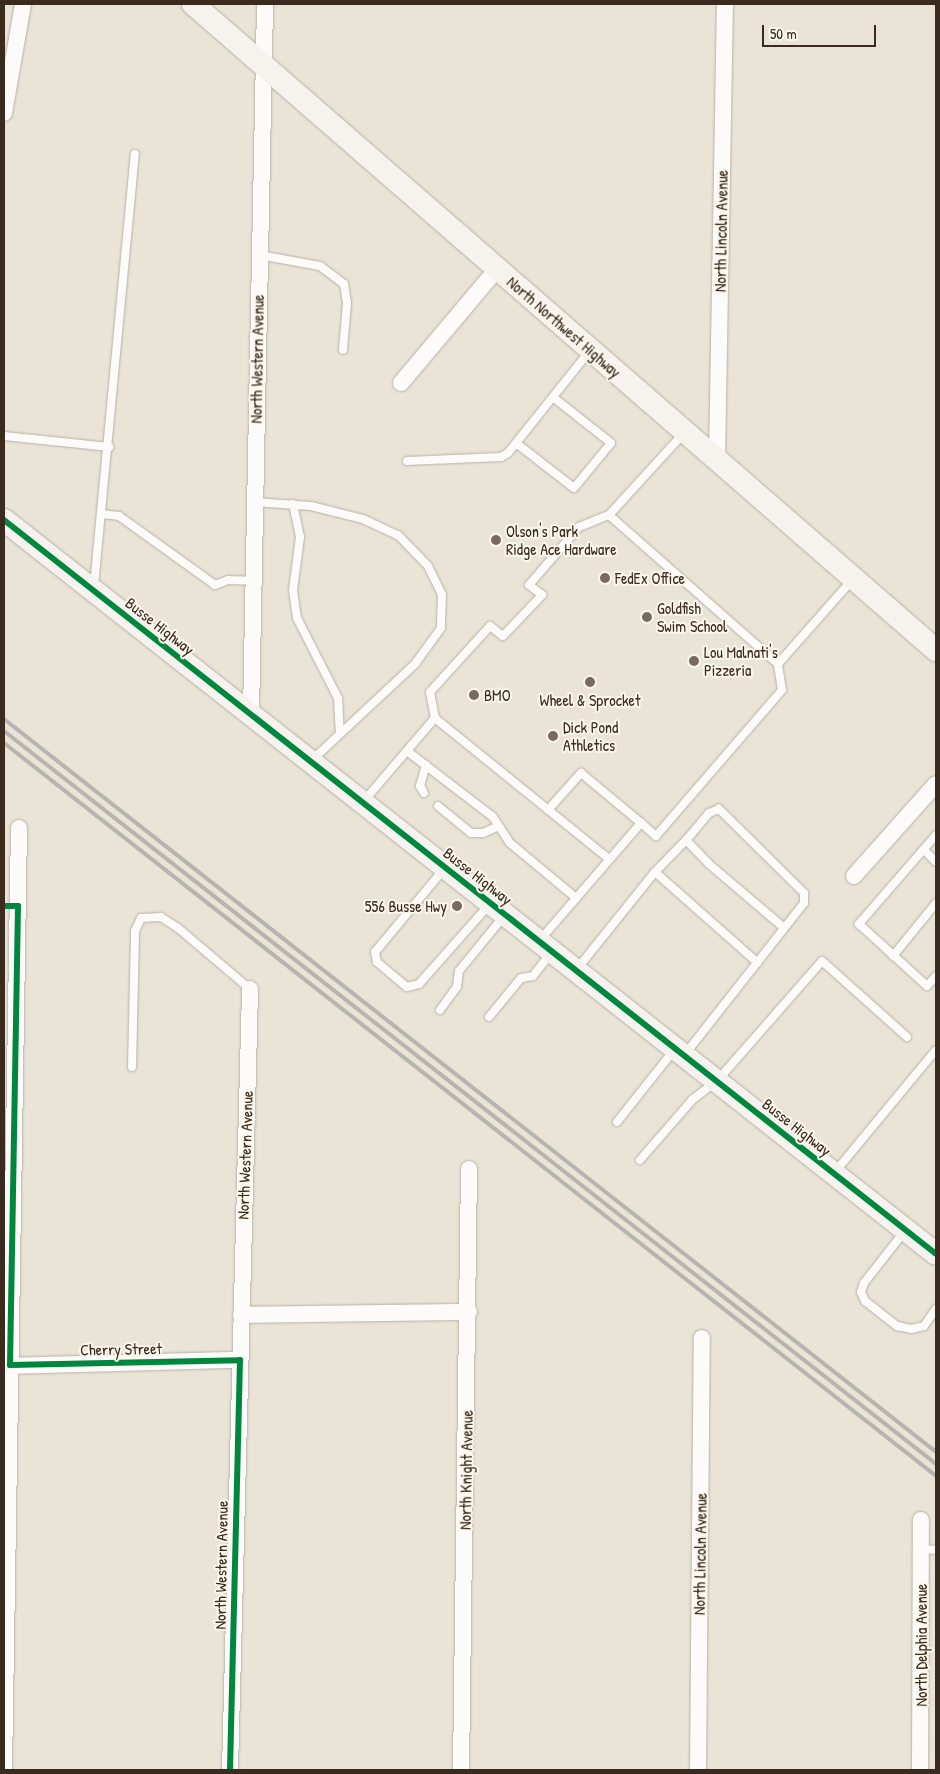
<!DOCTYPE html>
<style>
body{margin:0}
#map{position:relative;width:940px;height:1774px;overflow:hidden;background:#e9e4d5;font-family:"Patrick Hand",sans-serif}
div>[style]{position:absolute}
.roads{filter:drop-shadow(0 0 1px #b6b1a6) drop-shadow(0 0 1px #b6b1a6)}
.lane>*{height:8px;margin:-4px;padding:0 4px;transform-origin:4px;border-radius:4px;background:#fcfbf9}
.street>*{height:16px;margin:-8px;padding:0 8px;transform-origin:8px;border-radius:8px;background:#fcfbf9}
.secondary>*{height:22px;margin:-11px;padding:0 11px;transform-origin:11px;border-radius:11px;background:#f6f2ee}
.rail>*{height:4px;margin:-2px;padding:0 2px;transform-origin:2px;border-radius:2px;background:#b6b4b0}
.cycleway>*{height:6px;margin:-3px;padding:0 3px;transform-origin:3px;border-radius:3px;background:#00873e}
.dots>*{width:14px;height:14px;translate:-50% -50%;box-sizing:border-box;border:2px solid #fbf7ec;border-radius:50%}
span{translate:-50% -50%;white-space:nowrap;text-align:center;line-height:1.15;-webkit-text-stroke:4px #fbf7ec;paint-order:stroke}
.street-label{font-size:16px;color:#3b2a1e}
.poi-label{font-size:16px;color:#3b2a1e}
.left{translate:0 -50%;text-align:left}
.right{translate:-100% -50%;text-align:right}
.frame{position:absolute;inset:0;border:5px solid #3b2a1e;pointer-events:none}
.scale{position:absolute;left:762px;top:25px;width:114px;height:22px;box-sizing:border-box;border:2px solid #3b2a1e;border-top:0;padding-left:6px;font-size:15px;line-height:18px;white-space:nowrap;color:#3b2a1e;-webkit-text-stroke:4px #fbf7ec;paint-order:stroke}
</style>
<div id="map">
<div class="roads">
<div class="lane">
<i style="left:259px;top:255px;width:62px;rotate:10.2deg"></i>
<i style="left:320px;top:266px;width:30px;rotate:37deg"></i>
<i style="left:344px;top:284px;width:19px;rotate:81deg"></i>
<i style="left:347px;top:303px;width:47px;rotate:94.9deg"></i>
<i style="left:683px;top:434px;width:110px;rotate:132.4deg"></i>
<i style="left:609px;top:515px;width:225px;rotate:41.4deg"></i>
<i style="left:4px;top:436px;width:106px;rotate:6deg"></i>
<i style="left:516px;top:443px;width:73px;rotate:37.8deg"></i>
<i style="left:574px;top:488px;width:58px;rotate:-50.6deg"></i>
<i style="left:611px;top:443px;width:74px;rotate:-141.6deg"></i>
<i style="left:407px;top:461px;width:94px;rotate:-2.4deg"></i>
<i style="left:501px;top:457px;width:8px;rotate:-30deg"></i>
<i style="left:508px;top:453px;width:129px;rotate:-51.3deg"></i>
<i style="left:254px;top:502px;width:57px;rotate:4deg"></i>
<i style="left:311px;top:506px;width:54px;rotate:14deg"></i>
<i style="left:363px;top:519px;width:38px;rotate:25deg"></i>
<i style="left:398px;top:535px;width:43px;rotate:45.9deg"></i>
<i style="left:428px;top:566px;width:32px;rotate:64deg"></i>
<i style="left:442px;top:595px;width:33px;rotate:92deg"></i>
<i style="left:441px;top:628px;width:44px;rotate:125.8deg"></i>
<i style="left:415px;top:664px;width:141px;rotate:137deg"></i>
<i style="left:293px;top:504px;width:34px;rotate:78deg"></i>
<i style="left:300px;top:537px;width:53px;rotate:97.5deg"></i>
<i style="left:293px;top:590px;width:28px;rotate:82deg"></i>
<i style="left:297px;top:618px;width:90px;rotate:62.9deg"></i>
<i style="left:338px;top:698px;width:33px;rotate:87deg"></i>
<i style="left:101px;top:514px;width:18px;rotate:6deg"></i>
<i style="left:119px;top:516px;width:118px;rotate:35.7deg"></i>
<i style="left:215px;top:585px;width:14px;rotate:-21deg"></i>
<i style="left:228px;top:580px;width:24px;rotate:2deg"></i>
<i style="left:94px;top:586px;width:434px;rotate:-84.6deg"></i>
<i style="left:407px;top:751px;width:108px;rotate:37.5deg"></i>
<i style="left:493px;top:817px;width:31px;rotate:57deg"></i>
<i style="left:510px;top:843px;width:86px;rotate:39.8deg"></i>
<i style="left:424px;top:793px;width:8px;rotate:-120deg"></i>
<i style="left:420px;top:786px;width:22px;rotate:-74deg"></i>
<i style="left:363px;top:802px;width:111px;rotate:-49.4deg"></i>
<i style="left:438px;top:806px;width:43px;rotate:39.3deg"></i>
<i style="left:471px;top:833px;width:12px"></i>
<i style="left:483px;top:833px;width:17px;rotate:-24deg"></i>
<i style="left:548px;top:810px;width:50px;rotate:-48.3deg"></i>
<i style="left:581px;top:773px;width:78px;rotate:39.8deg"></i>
<i style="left:936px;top:835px;width:118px;rotate:130.9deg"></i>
<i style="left:859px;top:924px;width:92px;rotate:42.4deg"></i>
<i style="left:927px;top:986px;width:13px;rotate:-48deg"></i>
<i style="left:924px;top:850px;width:17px;rotate:45deg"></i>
<i style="left:609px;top:859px;width:224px;rotate:-141deg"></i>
<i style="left:435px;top:718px;width:26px;rotate:-101deg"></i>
<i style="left:430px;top:692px;width:89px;rotate:-47.7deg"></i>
<i style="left:490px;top:626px;width:16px;rotate:38deg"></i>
<i style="left:503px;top:636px;width:57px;rotate:-46.4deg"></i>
<i style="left:542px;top:595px;width:16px;rotate:-142deg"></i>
<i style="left:529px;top:585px;width:77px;rotate:-49.2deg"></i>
<i style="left:579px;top:527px;width:32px;rotate:-22deg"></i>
<i style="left:444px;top:869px;width:108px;rotate:129.7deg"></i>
<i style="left:375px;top:952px;width:10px;rotate:79deg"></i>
<i style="left:377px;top:962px;width:39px;rotate:40deg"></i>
<i style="left:407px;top:987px;width:12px;rotate:-14deg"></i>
<i style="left:419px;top:984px;width:106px;rotate:-48.5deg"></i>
<i style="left:655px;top:872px;width:137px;rotate:41.5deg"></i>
<i style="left:540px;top:940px;width:155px;rotate:-49.2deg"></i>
<i style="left:641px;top:823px;width:20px;rotate:41deg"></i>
<i style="left:656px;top:836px;width:193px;rotate:-49.2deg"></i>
<i style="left:782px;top:690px;width:26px;rotate:-99deg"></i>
<i style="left:778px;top:664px;width:112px;rotate:-48.6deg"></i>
<i style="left:893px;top:956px;width:68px;rotate:-50.9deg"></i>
<i style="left:577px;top:969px;width:124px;rotate:-51.2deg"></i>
<i style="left:655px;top:872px;width:45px;rotate:-45.9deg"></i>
<i style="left:440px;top:1010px;width:29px;rotate:-54deg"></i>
<i style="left:457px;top:987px;width:16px;rotate:-83deg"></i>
<i style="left:459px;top:971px;width:71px;rotate:-50.7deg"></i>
<i style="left:489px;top:1017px;width:50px;rotate:-50.6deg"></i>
<i style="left:521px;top:978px;width:12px;rotate:-9deg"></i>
<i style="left:533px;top:976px;width:29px;rotate:-52deg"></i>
<i style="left:686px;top:1053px;width:191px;rotate:-51.8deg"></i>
<i style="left:804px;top:903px;width:10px;rotate:-90deg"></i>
<i style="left:804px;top:893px;width:120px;rotate:-135.3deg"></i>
<i style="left:719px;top:809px;width:11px;rotate:158deg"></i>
<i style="left:709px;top:813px;width:35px;rotate:130deg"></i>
<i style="left:686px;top:840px;width:33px;rotate:46deg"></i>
<i style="left:709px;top:864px;width:97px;rotate:40.4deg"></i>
<i style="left:132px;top:1067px;width:136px;rotate:-88.7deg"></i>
<i style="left:135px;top:931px;width:14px;rotate:-65deg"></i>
<i style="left:141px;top:918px;width:20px;rotate:-3deg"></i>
<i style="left:161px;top:917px;width:20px;rotate:33deg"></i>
<i style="left:178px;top:928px;width:94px;rotate:40.3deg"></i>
<i style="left:617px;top:1122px;width:92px;rotate:-51.6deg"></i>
<i style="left:640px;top:1160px;width:81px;rotate:-49deg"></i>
<i style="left:693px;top:1099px;width:30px;rotate:-37deg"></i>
<i style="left:717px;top:1081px;width:159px;rotate:-48.8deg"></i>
<i style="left:822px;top:961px;width:114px;rotate:41.8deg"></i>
<i style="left:835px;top:1172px;width:158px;rotate:-50.4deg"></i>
<i style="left:904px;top:1232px;width:65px;rotate:128.1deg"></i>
<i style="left:864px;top:1283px;width:9px;rotate:108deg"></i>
<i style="left:861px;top:1292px;width:10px;rotate:66deg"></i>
<i style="left:865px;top:1301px;width:41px;rotate:38deg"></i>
<i style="left:897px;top:1326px;width:14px;rotate:12deg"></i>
<i style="left:911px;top:1329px;width:13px;rotate:-13deg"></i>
<i style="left:924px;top:1326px;width:21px;rotate:-55deg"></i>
<i style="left:921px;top:1549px;width:15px;rotate:4deg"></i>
</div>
<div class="street">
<i style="left:4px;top:113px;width:111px;rotate:-80.1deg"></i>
<i style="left:401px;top:383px;width:149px;rotate:-49.9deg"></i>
<i style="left:717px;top:459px;width:455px;rotate:-89deg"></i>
<i style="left:251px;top:714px;width:710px;rotate:-88.87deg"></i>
<i style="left:854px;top:876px;width:123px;rotate:-48.3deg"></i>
<i style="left:241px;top:1315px;width:228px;rotate:-0.8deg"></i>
<i style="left:4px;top:1366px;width:236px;rotate:-1.5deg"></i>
<i style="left:4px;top:1770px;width:942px;rotate:-89.09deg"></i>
<i style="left:230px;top:1770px;width:781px;rotate:-88.53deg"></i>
<i style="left:461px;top:1770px;width:601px;rotate:-89.24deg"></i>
<i style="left:698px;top:1770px;width:432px;rotate:-89.5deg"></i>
<i style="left:920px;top:1770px;width:250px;rotate:-89.8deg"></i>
</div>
<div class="secondary">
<i style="left:193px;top:4px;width:985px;rotate:41.01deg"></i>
<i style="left:4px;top:520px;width:1186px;rotate:38.22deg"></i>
</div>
</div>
<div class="rail">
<i style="left:4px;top:719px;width:1186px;rotate:38.18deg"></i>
<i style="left:4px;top:731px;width:1186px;rotate:38.18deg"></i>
<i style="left:4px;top:743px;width:1186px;rotate:38.18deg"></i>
</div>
<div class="cycleway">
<i style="left:4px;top:520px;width:1186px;rotate:38.22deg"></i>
<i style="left:4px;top:906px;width:14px"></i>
<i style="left:18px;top:906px;width:459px;rotate:91deg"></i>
<i style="left:10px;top:1365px;width:230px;rotate:-1.2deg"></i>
<i style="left:240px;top:1360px;width:410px;rotate:91.4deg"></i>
</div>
<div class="dots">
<i style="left:496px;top:540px;background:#786b5e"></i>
<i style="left:605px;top:578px;background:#786b5e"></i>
<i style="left:647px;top:617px;background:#786b5e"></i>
<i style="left:694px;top:661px;background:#786b5e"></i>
<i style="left:590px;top:682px;background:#786b5e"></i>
<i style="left:474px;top:695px;background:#786b5e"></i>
<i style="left:553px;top:736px;background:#786b5e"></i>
<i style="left:457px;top:906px;background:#786b5e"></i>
</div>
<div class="street-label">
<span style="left:721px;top:231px;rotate:-89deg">North Lincoln Avenue</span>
<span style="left:564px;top:327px;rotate:41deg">North Northwest Highway</span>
<span style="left:257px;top:359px;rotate:-89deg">North Western Avenue</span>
<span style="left:160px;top:626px;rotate:38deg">Busse Highway</span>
<span style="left:478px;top:876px;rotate:38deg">Busse Highway</span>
<span style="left:797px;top:1127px;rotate:38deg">Busse Highway</span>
<span style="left:245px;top:1155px;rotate:-88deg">North Western Avenue</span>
<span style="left:121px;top:1349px;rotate:-1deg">Cherry Street</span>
<span style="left:466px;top:1470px;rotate:-89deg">North Knight Avenue</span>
<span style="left:700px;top:1554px;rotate:-89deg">North Lincoln Avenue</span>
<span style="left:221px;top:1565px;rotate:-89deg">North Western Avenue</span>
<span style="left:921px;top:1645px;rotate:-90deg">North Delphia Avenue</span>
</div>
<div class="poi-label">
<span class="left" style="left:506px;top:540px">Olson's Park<br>Ridge Ace Hardware</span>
<span class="left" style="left:615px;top:578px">FedEx Office</span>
<span class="left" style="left:657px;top:617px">Goldfish<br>Swim School</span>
<span class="left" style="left:704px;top:661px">Lou Malnati's<br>Pizzeria</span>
<span class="left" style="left:484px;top:695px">BMO</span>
<span style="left:590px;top:700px">Wheel &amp; Sprocket</span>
<span class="left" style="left:563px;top:736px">Dick Pond<br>Athletics</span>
<span class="right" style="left:447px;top:906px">556 Busse Hwy</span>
</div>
<div class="frame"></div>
<div class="scale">50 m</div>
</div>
